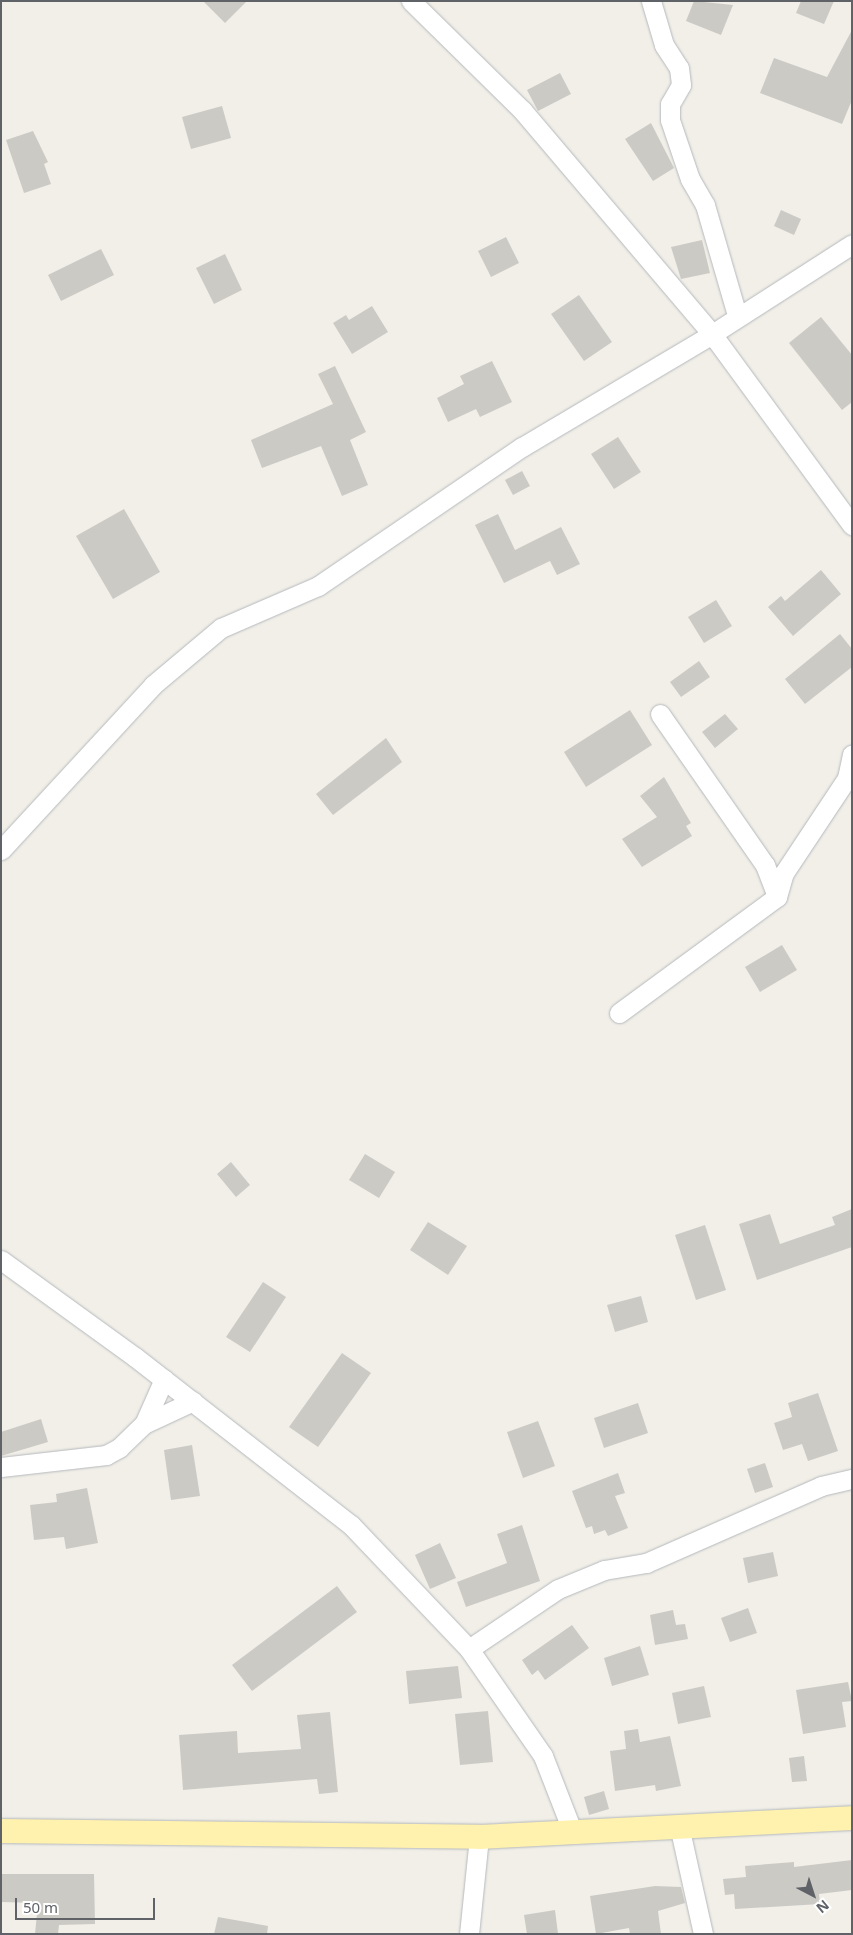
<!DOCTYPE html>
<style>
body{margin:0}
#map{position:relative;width:853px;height:1935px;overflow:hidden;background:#f1efe8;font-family:"Noto Sans",sans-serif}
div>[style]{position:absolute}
.building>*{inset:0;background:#cccac5}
.roads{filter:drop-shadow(0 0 1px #b5b8bc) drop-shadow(0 0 1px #b5b8bc)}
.minor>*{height:19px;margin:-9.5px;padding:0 9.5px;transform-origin:9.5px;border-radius:9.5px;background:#fff}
.major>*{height:24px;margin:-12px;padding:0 12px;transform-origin:12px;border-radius:12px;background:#fff2af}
span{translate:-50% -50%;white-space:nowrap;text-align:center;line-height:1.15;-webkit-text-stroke:5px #fff;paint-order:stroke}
.frame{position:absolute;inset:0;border:2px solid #5f6368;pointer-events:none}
.north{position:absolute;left:788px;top:1870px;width:50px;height:50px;-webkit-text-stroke:4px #fff;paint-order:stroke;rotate:140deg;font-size:14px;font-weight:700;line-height:20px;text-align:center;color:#5f6368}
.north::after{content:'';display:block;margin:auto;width:18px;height:22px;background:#5f6368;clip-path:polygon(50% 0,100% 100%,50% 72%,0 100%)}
.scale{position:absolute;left:15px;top:1898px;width:140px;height:22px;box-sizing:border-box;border:2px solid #5f6368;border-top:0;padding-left:6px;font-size:15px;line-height:18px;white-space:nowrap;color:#5f6368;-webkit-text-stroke:4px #fff;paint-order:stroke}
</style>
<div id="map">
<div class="building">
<i style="clip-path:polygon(203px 1px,247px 1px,225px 23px)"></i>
<i style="clip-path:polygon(694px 1px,733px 5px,721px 35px,686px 21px)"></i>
<i style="clip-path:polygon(801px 1px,834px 1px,824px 24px,796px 13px)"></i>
<i style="clip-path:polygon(852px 30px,852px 100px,842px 124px,760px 93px,774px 58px,827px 77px)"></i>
<i style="clip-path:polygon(560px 73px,571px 94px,538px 111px,527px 90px)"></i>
<i style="clip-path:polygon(222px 106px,231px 138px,191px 149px,182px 117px)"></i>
<i style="clip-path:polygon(651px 123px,674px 168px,653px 181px,625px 139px)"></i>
<i style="clip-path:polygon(33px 131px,48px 162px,44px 164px,51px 184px,24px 193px,6px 140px)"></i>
<i style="clip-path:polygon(781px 210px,801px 219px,794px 235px,774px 226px)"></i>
<i style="clip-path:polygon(506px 237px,519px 263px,491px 277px,478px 251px)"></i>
<i style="clip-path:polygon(702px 240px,710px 273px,681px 279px,671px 247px)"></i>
<i style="clip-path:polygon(101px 249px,114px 275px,61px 301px,48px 275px)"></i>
<i style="clip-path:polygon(225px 254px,242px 290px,214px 304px,196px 268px)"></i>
<i style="clip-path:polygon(579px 295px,612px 342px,584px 361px,551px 314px)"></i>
<i style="clip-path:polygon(372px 306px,388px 332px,352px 354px,333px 323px,346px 315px,349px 320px)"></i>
<i style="clip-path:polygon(821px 317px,852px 355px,852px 402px,842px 410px,789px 343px)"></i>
<i style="clip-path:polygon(492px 361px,512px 402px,480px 417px,476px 409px,448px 422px,437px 398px,464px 384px,460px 376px)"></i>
<i style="clip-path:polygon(335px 366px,366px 432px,350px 440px,368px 485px,342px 496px,321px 446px,262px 468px,251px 440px,333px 404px,318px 374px)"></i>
<i style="clip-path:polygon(618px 437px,641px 472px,614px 489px,591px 454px)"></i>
<i style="clip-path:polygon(522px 471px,530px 486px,513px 495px,505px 480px)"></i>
<i style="clip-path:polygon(124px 509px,160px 572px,113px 599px,76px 536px)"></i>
<i style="clip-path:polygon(498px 514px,515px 550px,561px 527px,580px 564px,557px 575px,550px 561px,504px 583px,475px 525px)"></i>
<i style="clip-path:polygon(821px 570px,841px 594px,793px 636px,768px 607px,781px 596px,785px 601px)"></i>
<i style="clip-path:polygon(716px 600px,732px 626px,704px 643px,688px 617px)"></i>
<i style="clip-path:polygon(840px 634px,852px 649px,852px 667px,805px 704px,785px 679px)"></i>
<i style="clip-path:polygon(699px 661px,710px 677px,681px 697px,670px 682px)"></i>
<i style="clip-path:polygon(630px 710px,652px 745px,586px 787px,564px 752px)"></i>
<i style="clip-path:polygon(725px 714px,738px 729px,715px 748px,702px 732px)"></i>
<i style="clip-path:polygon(386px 738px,402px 762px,333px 815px,316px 794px)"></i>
<i style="clip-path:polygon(664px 777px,691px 823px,686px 826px,692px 836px,642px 867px,622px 839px,657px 817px,640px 796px)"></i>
<i style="clip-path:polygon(782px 945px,797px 970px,760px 992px,745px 967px)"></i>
<i style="clip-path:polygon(365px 1154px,395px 1172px,379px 1198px,349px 1180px)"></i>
<i style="clip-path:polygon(231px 1162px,250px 1185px,236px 1197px,217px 1174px)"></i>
<i style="clip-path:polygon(852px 1209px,852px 1247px,757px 1280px,739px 1224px,770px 1214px,780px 1244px,835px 1225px,832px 1217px)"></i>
<i style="clip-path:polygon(428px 1222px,467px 1246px,448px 1275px,410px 1250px)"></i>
<i style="clip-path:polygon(705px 1225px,726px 1290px,696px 1300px,675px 1235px)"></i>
<i style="clip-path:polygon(263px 1282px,286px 1297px,250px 1352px,226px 1337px)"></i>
<i style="clip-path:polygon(641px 1296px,648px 1322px,615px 1332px,607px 1305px)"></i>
<i style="clip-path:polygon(342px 1353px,371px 1373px,318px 1447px,289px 1427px)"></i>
<i style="clip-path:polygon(818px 1393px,838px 1451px,808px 1461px,802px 1444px,783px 1450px,774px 1423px,792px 1417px,788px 1403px)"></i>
<i style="clip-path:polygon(638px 1403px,648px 1433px,604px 1448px,594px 1418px)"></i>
<i style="clip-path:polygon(41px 1419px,48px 1442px,1px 1456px,1px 1432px)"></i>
<i style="clip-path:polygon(538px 1421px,555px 1466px,523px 1478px,507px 1432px)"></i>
<i style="clip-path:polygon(192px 1445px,200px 1496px,171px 1500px,164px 1450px)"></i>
<i style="clip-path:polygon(765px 1463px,773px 1487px,755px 1493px,747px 1469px)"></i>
<i style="clip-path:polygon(618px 1473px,625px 1493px,615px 1496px,628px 1528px,608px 1536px,605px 1530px,594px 1534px,592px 1526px,586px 1528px,572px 1491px)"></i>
<i style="clip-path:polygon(87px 1488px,98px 1543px,66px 1549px,64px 1537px,34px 1540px,30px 1505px,57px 1502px,56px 1494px)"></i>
<i style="clip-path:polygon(522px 1525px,540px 1581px,466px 1607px,457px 1582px,507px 1563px,497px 1534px)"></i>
<i style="clip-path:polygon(440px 1543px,456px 1578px,430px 1589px,415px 1555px)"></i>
<i style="clip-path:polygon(773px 1552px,778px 1576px,748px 1583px,743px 1558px)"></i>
<i style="clip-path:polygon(337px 1586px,357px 1612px,252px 1691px,232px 1665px)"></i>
<i style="clip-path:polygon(748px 1608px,757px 1633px,730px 1642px,721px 1618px)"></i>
<i style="clip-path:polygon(673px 1610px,676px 1625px,685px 1624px,688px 1639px,655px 1645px,650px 1615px)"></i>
<i style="clip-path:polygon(572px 1625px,589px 1648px,545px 1680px,538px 1670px,532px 1675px,522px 1660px)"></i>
<i style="clip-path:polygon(640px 1646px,649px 1675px,612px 1686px,604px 1658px)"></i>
<i style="clip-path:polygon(458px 1666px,462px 1698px,409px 1704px,406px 1671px)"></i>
<i style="clip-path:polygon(848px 1682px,852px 1701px,842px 1702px,846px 1727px,803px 1734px,796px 1690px)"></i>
<i style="clip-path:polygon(704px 1686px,711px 1717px,678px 1724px,672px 1693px)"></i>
<i style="clip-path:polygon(488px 1711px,493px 1762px,460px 1765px,455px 1714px)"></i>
<i style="clip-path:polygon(330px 1712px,338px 1792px,319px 1794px,317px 1779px,183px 1790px,179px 1735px,237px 1731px,238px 1753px,301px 1749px,297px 1715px)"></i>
<i style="clip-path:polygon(638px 1729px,640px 1742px,670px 1736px,681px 1786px,656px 1791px,655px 1785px,615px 1791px,610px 1751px,626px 1749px,624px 1731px)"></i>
<i style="clip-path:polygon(804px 1756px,807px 1781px,792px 1782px,789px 1758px)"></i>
<i style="clip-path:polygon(604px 1791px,609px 1809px,589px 1815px,584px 1797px)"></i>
<i style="clip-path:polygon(852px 1860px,852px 1890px,819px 1894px,820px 1904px,735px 1909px,734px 1894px,725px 1895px,723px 1879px,746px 1877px,745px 1866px,794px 1862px,794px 1867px)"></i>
<i style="clip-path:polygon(1px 1874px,94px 1874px,95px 1924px,59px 1925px,58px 1934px,35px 1934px,38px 1903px,1px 1902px)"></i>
<i style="clip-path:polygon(655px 1886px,681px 1887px,685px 1903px,658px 1911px,661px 1934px,630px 1934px,629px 1928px,596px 1934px,590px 1896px)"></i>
<i style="clip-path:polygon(555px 1910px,558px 1934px,527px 1934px,524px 1915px)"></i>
<i style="clip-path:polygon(218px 1917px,268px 1926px,267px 1934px,214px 1934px)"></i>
</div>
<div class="roads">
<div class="minor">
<i style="left:411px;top:1px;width:156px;rotate:44.5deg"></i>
<i style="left:522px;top:110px;width:294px;rotate:49.7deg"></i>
<i style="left:712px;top:334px;width:237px;rotate:53.8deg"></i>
<i style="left:651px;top:1px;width:46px;rotate:73.5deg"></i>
<i style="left:664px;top:45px;width:27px;rotate:57deg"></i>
<i style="left:679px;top:68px;width:17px;rotate:83deg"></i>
<i style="left:681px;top:85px;width:22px;rotate:120deg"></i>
<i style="left:670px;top:104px;width:16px;rotate:90deg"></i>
<i style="left:670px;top:120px;width:62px;rotate:71.3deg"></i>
<i style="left:690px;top:179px;width:30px;rotate:60deg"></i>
<i style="left:705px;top:205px;width:115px;rotate:73.8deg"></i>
<i style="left:660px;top:714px;width:184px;rotate:55.2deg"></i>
<i style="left:765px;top:865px;width:34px;rotate:69deg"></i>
<i style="left:1px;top:850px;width:224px;rotate:-47.3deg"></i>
<i style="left:153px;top:685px;width:89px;rotate:-40deg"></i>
<i style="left:221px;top:628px;width:106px;rotate:-23.4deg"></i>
<i style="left:318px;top:586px;width:247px;rotate:-34.3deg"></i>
<i style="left:522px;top:447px;width:221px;rotate:-30.7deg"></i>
<i style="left:712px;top:334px;width:166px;rotate:-32.7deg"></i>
<i style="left:619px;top:1013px;width:196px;rotate:-36.3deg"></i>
<i style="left:777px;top:897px;width:25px;rotate:-74deg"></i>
<i style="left:784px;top:873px;width:114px;rotate:-56.4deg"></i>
<i style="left:847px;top:778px;width:24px;rotate:-78deg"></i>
<i style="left:1px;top:1260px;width:165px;rotate:35.9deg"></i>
<i style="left:135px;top:1357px;width:274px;rotate:37.9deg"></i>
<i style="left:351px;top:1525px;width:171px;rotate:46.4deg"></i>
<i style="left:469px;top:1649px;width:130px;rotate:55.3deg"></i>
<i style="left:543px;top:1756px;width:83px;rotate:68.7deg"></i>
<i style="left:144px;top:1424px;width:54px;rotate:-25.1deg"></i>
<i style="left:1px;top:1467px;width:106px;rotate:-6.5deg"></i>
<i style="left:106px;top:1455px;width:15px;rotate:-28deg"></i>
<i style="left:119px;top:1448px;width:35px;rotate:-44deg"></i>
<i style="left:144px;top:1424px;width:49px;rotate:-66deg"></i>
<i style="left:469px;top:1649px;width:107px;rotate:-34deg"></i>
<i style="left:558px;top:1589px;width:50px;rotate:-22.4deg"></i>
<i style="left:604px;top:1570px;width:43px;rotate:-9.5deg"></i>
<i style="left:646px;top:1563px;width:191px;rotate:-23.7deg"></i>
<i style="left:821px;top:1486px;width:32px;rotate:-13deg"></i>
<i style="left:680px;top:1830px;width:107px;rotate:77.5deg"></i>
<i style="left:469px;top:1934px;width:98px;rotate:-84.1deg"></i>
</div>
<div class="major">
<i style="left:1px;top:1831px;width:478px;rotate:0.7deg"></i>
<i style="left:479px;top:1837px;width:373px;rotate:-2.9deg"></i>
</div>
</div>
<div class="frame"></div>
<div class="north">N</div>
<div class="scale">50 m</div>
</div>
